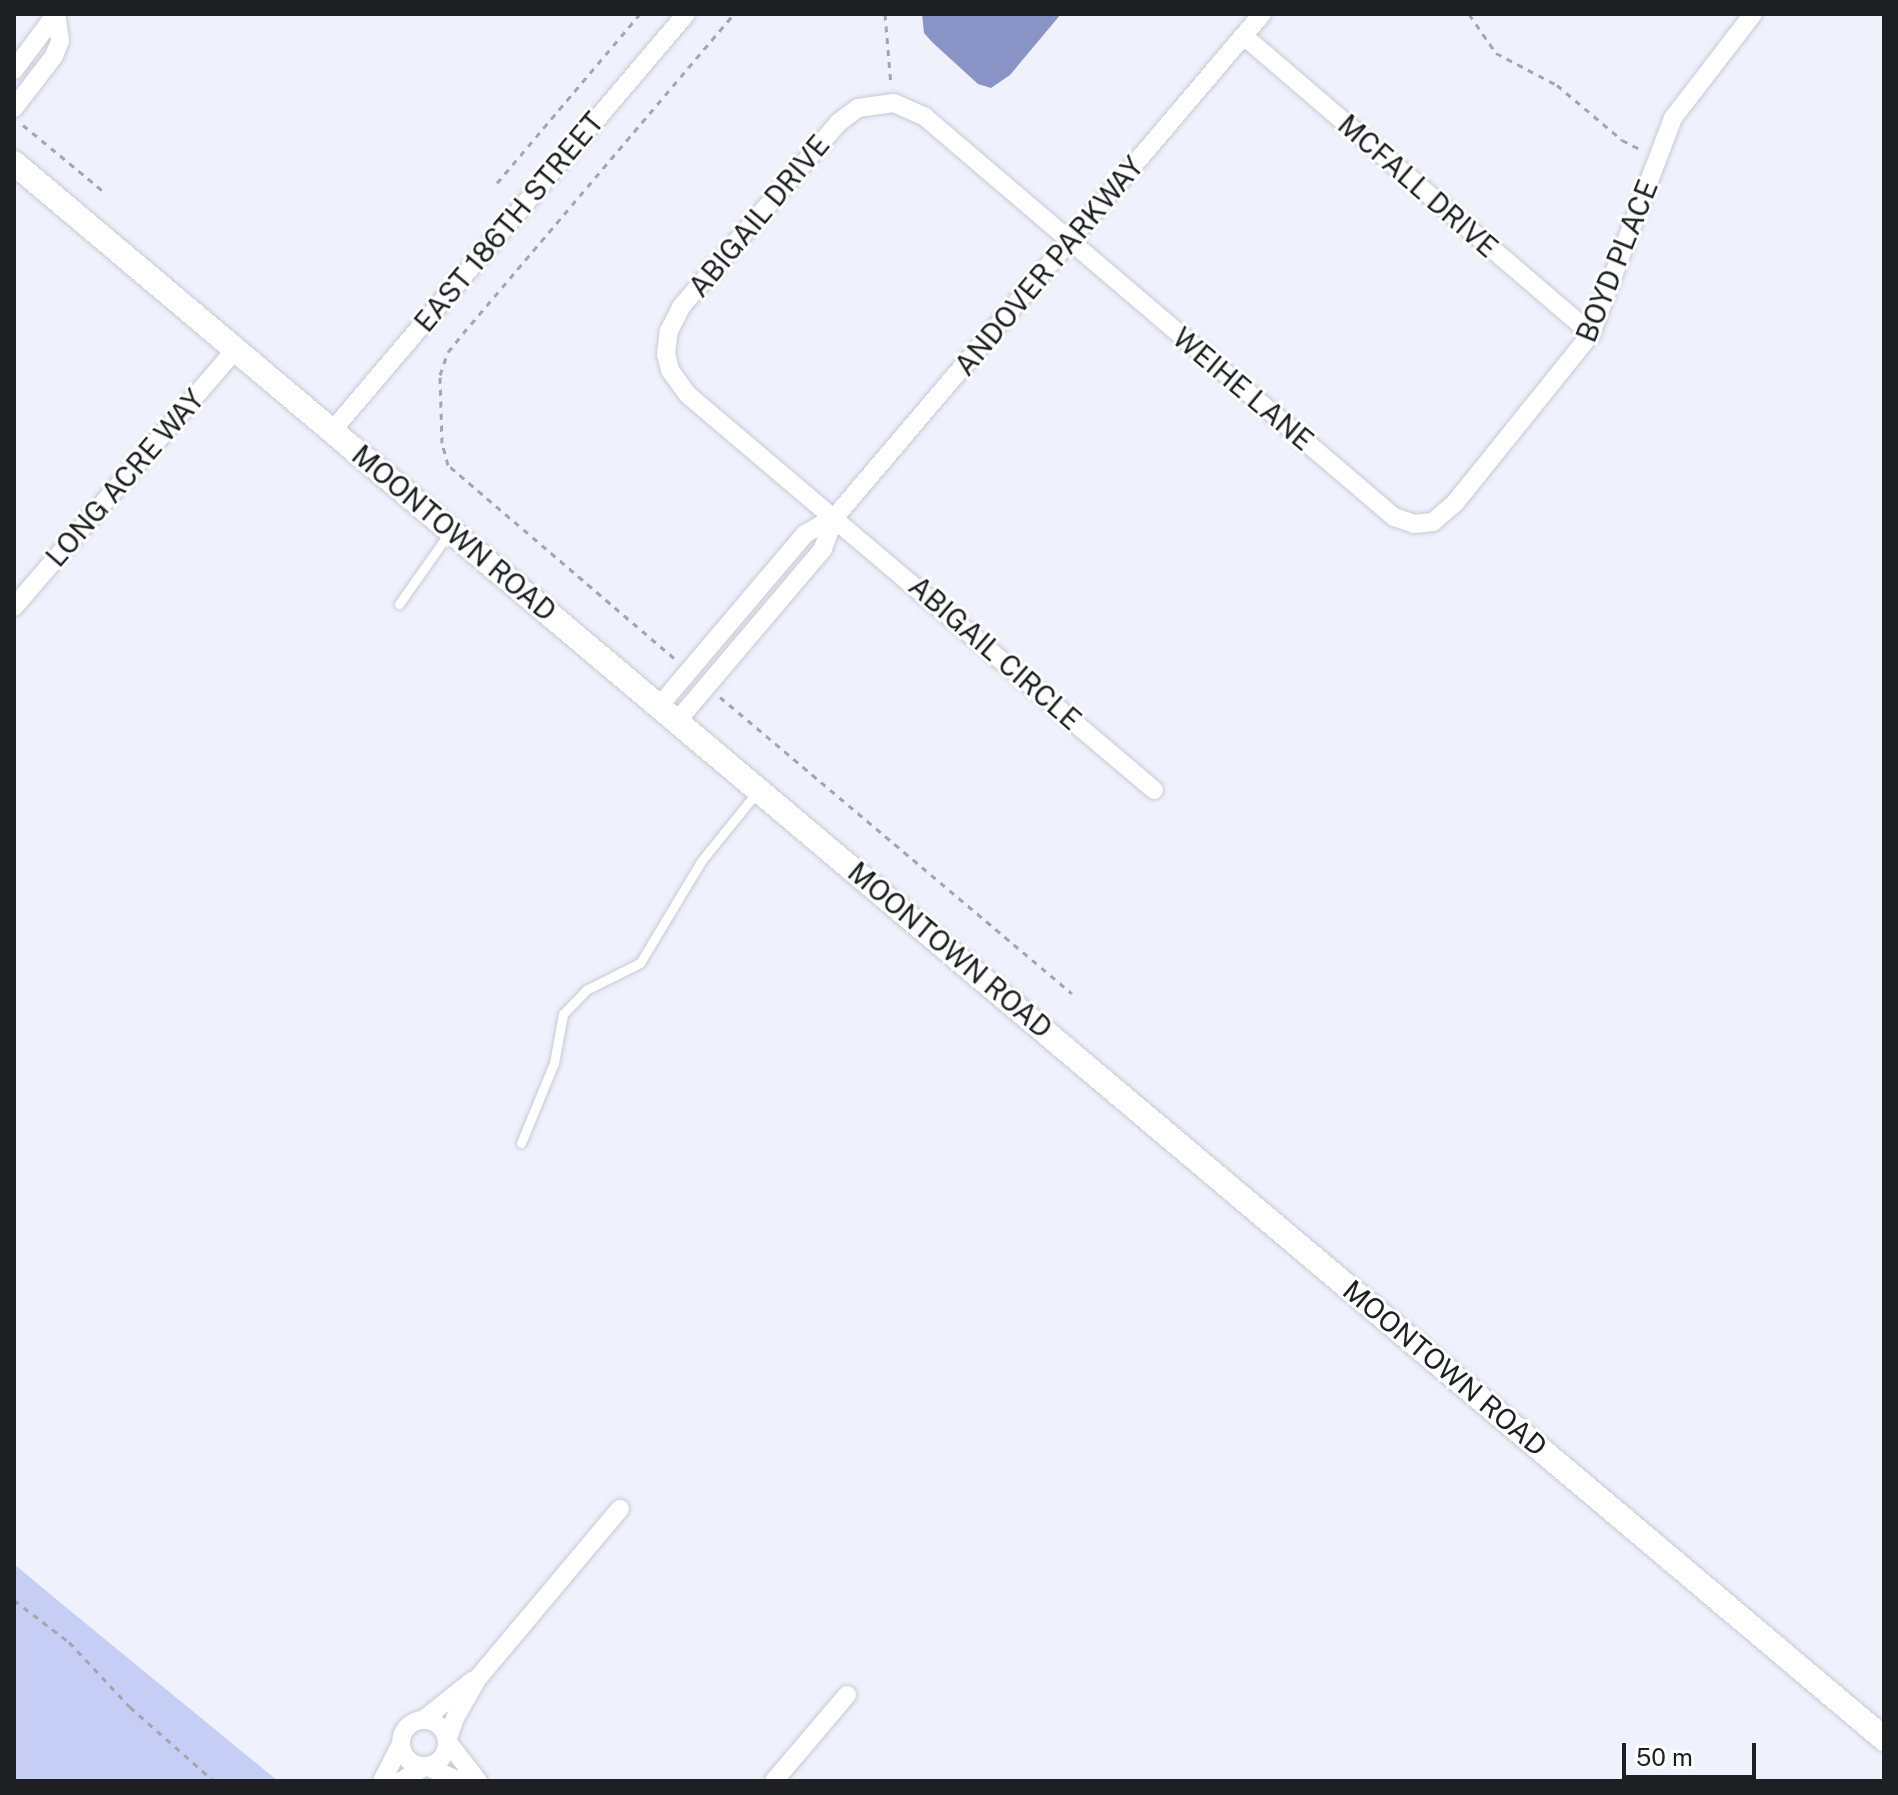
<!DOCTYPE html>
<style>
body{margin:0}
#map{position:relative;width:1898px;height:1795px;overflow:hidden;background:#eff2fd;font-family:"Public Sans",sans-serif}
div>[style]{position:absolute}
.green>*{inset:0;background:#c6cef6}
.water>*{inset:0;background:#8a93c5}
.path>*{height:3px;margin-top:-1.5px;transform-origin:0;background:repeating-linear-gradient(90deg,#a4a6ae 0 6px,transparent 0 12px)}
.roads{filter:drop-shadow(0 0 2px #c7c9d4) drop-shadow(0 0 2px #c7c9d4)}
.service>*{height:9px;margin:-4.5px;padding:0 4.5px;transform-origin:4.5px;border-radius:4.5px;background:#fff}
.minor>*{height:18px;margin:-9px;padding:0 9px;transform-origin:9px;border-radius:9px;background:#fff}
.minor>.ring{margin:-9px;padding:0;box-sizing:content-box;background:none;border:18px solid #fff;border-radius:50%}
.tertiary>*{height:24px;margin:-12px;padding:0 12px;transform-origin:12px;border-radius:12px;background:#fff}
span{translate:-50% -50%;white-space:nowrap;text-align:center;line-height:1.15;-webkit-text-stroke:6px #fff;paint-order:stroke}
.street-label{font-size:28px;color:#1e1f22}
.frame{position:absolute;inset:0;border:16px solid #1e1f22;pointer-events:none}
.scale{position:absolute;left:1622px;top:1743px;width:134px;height:36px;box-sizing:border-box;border:4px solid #1e1f22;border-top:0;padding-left:10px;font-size:24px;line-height:28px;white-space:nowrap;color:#1e1f22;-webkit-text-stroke:6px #fff;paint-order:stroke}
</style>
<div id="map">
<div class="green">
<i style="clip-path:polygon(14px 1564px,62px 1604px,278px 1781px,14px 1781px)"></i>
</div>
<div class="water">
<i style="clip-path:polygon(922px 14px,1061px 14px,1010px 75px,991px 88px,978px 84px,932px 42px,924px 33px)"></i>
</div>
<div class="path">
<i style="left:885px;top:14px;width:71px;rotate:85.2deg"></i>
<i style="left:1469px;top:14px;width:47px;rotate:55.3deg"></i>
<i style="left:1496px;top:53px;width:69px;rotate:27.7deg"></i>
<i style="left:1557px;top:85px;width:85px;rotate:40.2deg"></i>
<i style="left:1622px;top:140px;width:22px;rotate:27deg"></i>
<i style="left:23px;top:125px;width:104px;rotate:39.5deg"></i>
<i style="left:497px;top:183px;width:221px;rotate:-49.8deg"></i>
<i style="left:674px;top:658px;width:297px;rotate:-139.5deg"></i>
<i style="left:448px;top:465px;width:23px;rotate:-105deg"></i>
<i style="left:442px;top:443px;width:68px;rotate:-91.7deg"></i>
<i style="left:440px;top:375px;width:24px;rotate:-71deg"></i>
<i style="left:448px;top:352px;width:36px;rotate:-51deg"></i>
<i style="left:471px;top:324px;width:407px;rotate:-49.7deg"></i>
<i style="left:720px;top:697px;width:460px;rotate:40.1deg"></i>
<i style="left:14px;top:1600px;width:69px;rotate:37.4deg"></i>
<i style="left:69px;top:1642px;width:89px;rotate:46.8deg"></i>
<i style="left:130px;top:1707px;width:112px;rotate:41.4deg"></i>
</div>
<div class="roads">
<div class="service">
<i style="left:399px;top:604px;width:87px;rotate:-54.8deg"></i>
<i style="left:521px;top:1143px;width:87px;rotate:-67.6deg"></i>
<i style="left:554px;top:1063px;width:50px;rotate:-79.6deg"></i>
<i style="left:563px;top:1014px;width:33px;rotate:-46deg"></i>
<i style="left:586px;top:990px;width:60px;rotate:-26.6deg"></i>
<i style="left:640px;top:963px;width:120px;rotate:-59deg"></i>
<i style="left:702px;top:860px;width:87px;rotate:-51deg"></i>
</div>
<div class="minor">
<i style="left:1245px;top:37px;width:456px;rotate:40.6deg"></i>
<i style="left:14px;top:70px;width:70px;rotate:-53.1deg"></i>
<i style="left:14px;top:108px;width:66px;rotate:-52.4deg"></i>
<i style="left:54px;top:56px;width:16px;rotate:-68deg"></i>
<i style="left:60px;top:41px;width:27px;rotate:-98deg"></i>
<i style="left:332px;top:431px;width:547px;rotate:-49.67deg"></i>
<i style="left:835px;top:517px;width:660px;rotate:-49.67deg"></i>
<i style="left:14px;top:607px;width:339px;rotate:-49.3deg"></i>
<i style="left:660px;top:705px;width:224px;rotate:-49.7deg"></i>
<i style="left:805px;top:534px;width:34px;rotate:-30deg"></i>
<i style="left:835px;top:517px;width:34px;rotate:111deg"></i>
<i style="left:823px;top:549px;width:224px;rotate:130.3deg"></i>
<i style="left:1154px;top:790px;width:611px;rotate:-139.71deg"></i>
<i style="left:688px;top:395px;width:31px;rotate:-126deg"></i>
<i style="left:670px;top:370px;width:16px;rotate:-104deg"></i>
<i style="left:666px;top:354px;width:23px;rotate:-83deg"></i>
<i style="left:669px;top:331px;width:27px;rotate:-63deg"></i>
<i style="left:681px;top:307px;width:242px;rotate:-49.5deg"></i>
<i style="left:838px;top:123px;width:25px;rotate:-37deg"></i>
<i style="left:858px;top:108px;width:36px;rotate:-8deg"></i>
<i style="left:894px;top:103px;width:34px;rotate:24deg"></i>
<i style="left:925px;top:117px;width:616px;rotate:40.46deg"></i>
<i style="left:1394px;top:517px;width:21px;rotate:19deg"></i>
<i style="left:1414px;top:524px;width:19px;rotate:-6deg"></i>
<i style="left:1433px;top:522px;width:29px;rotate:-41deg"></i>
<i style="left:1455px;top:503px;width:217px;rotate:-51.2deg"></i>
<i style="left:1591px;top:334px;width:231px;rotate:-69.2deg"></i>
<i style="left:1673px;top:118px;width:131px;rotate:-52.4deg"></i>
<i style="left:423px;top:1720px;width:63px;rotate:-38.5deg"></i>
<i class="ring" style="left:401px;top:1720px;width:28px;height:28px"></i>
<i style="left:382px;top:1781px;width:42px;rotate:-62.8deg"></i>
<i style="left:401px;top:1781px;width:29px;rotate:-31deg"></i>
<i style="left:426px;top:1766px;width:36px;rotate:24deg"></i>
<i style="left:478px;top:1781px;width:51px;rotate:-127.8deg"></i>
<i style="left:447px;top:1741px;width:24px;rotate:-71deg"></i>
<i style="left:455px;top:1718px;width:46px;rotate:-60.1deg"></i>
<i style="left:478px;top:1678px;width:221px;rotate:-50deg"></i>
<i style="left:774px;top:1781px;width:113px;rotate:-49.7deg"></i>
</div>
<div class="tertiary">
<i style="left:14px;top:163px;width:2446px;rotate:40.12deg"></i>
</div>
</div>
<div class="street-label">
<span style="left:1418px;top:186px;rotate:41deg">MCFALL DRIVE</span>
<span style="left:759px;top:216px;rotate:-50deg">ABIGAIL DRIVE</span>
<span style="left:509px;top:222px;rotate:-50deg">EAST 186TH STREET</span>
<span style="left:1617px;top:261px;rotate:-68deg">BOYD PLACE</span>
<span style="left:1049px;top:266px;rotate:-50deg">ANDOVER PARKWAY</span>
<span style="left:1243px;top:389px;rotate:40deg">WEIHE LANE</span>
<span style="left:125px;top:478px;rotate:-49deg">LONG ACRE WAY</span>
<span style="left:454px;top:533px;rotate:40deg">MOONTOWN ROAD</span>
<span style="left:995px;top:653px;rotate:41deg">ABIGAIL CIRCLE</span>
<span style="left:950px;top:950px;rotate:40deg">MOONTOWN ROAD</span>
<span style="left:1445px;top:1368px;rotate:40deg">MOONTOWN ROAD</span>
</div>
<div class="frame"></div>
<div class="scale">50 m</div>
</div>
